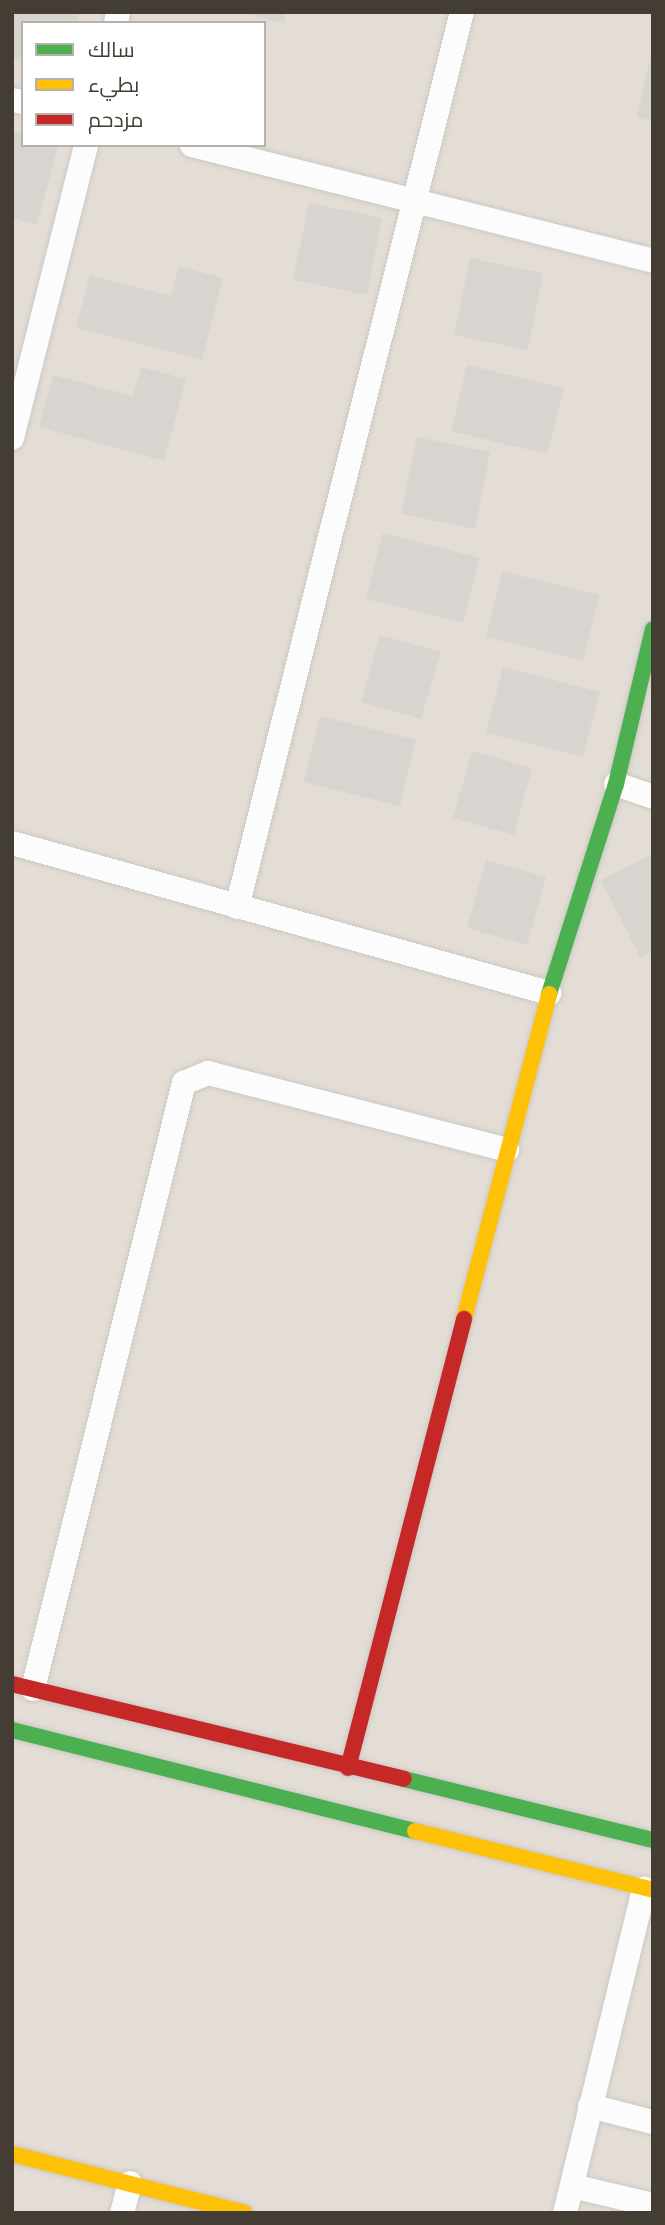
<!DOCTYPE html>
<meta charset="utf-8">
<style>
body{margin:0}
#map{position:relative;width:665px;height:2225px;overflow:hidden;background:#eeece8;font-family:"Fira Sans Condensed",Cairo,sans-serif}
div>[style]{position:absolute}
.residential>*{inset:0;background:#e3ddd5}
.building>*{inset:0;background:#d8d5d0}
.roads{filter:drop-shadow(0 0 2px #cbc8c4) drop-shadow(0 0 2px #cbc8c4)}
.street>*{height:24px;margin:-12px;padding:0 12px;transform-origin:12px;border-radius:12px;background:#fcfcfc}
.fast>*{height:16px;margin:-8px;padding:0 8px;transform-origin:8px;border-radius:8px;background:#4caf50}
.slow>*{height:16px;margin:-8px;padding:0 8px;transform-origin:8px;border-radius:8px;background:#ffc107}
.jam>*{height:16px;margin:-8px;padding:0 8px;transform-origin:8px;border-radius:8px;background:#c62828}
span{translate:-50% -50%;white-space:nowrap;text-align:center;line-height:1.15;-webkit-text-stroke:5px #fff;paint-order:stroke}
.frame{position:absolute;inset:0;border:14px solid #443d34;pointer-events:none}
.legend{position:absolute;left:21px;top:21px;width:245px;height:126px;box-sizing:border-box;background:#fff;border:2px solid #b4b1ae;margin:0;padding:9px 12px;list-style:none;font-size:21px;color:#443d34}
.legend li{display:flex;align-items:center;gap:14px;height:35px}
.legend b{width:35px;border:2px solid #b4b1ae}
</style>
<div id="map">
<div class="residential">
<i style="clip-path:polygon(evenodd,12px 12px,653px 12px,653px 2213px,12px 2213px,12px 12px,23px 23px,264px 23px,264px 145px,23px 145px,23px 23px)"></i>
</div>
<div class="building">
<i style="clip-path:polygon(12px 12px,80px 12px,77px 23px,23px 23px,23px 60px,12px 58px)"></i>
<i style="clip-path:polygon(239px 12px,286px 12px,284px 23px)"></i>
<i style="clip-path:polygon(652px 50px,653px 50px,653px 121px,637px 117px)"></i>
<i style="clip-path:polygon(12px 131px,23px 133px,23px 145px,58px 145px,37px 225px,12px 218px)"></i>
<i style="clip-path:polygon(309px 203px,382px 218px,367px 295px,293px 280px)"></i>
<i style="clip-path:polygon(470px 258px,543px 273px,528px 350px,454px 335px)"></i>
<i style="clip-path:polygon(179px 266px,223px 278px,202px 360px,76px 328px,90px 275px,171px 296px)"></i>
<i style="clip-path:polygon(467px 365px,564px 388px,547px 454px,451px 431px)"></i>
<i style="clip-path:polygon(141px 367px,186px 379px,164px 461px,39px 427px,53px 375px,133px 396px)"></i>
<i style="clip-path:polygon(417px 437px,490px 452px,475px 529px,401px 514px)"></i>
<i style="clip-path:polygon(383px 533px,480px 558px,463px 623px,366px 599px)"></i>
<i style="clip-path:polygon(502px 571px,599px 595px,583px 661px,486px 637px)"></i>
<i style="clip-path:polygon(380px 635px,441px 652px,421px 719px,361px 702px)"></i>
<i style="clip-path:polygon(503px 667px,600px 692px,583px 757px,486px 733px)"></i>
<i style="clip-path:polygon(320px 716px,416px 740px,400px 806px,303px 782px)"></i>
<i style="clip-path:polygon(472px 751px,532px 768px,514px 835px,453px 818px)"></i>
<i style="clip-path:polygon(653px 854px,653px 951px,640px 957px,601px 880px)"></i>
<i style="clip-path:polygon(486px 860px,546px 877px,527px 945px,467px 928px)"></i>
</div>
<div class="roads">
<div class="street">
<i style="left:116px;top:23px;width:11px;rotate:-80deg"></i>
<i style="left:12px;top:100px;width:11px;rotate:10deg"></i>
<i style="left:192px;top:145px;width:475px;rotate:14.1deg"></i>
<i style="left:12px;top:438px;width:302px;rotate:-75.8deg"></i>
<i style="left:616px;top:784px;width:39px;rotate:19deg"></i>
<i style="left:12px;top:843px;width:558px;rotate:15.61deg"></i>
<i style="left:237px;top:907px;width:923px;rotate:-75.89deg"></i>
<i style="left:33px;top:1689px;width:625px;rotate:-76.01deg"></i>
<i style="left:184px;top:1083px;width:26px;rotate:-23deg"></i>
<i style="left:208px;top:1073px;width:309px;rotate:14.4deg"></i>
<i style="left:590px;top:2106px;width:65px;rotate:14.3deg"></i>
<i style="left:572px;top:2186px;width:83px;rotate:13.2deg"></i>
<i style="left:122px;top:2213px;width:31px;rotate:-75deg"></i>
<i style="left:565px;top:2213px;width:334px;rotate:-76.3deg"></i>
</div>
<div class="fast">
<i style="left:549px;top:994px;width:220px;rotate:-72.3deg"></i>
<i style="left:616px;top:784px;width:159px;rotate:-76.6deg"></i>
<i style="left:12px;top:1730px;width:415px;rotate:14.1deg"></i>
<i style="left:404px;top:1779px;width:256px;rotate:13.8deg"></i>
</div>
<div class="slow">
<i style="left:464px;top:1319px;width:336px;rotate:-75.3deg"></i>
<i style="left:415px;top:1831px;width:245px;rotate:13.9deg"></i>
<i style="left:12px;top:2154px;width:240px;rotate:14.2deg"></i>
</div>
<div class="jam">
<i style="left:12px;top:1684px;width:403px;rotate:13.6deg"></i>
<i style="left:348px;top:1768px;width:464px;rotate:-75.5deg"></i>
</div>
</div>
<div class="frame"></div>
<ul class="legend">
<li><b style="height:9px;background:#4caf50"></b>سالك</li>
<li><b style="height:9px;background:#ffc107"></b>بطيء</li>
<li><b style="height:9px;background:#c62828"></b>مزدحم</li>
</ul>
</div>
